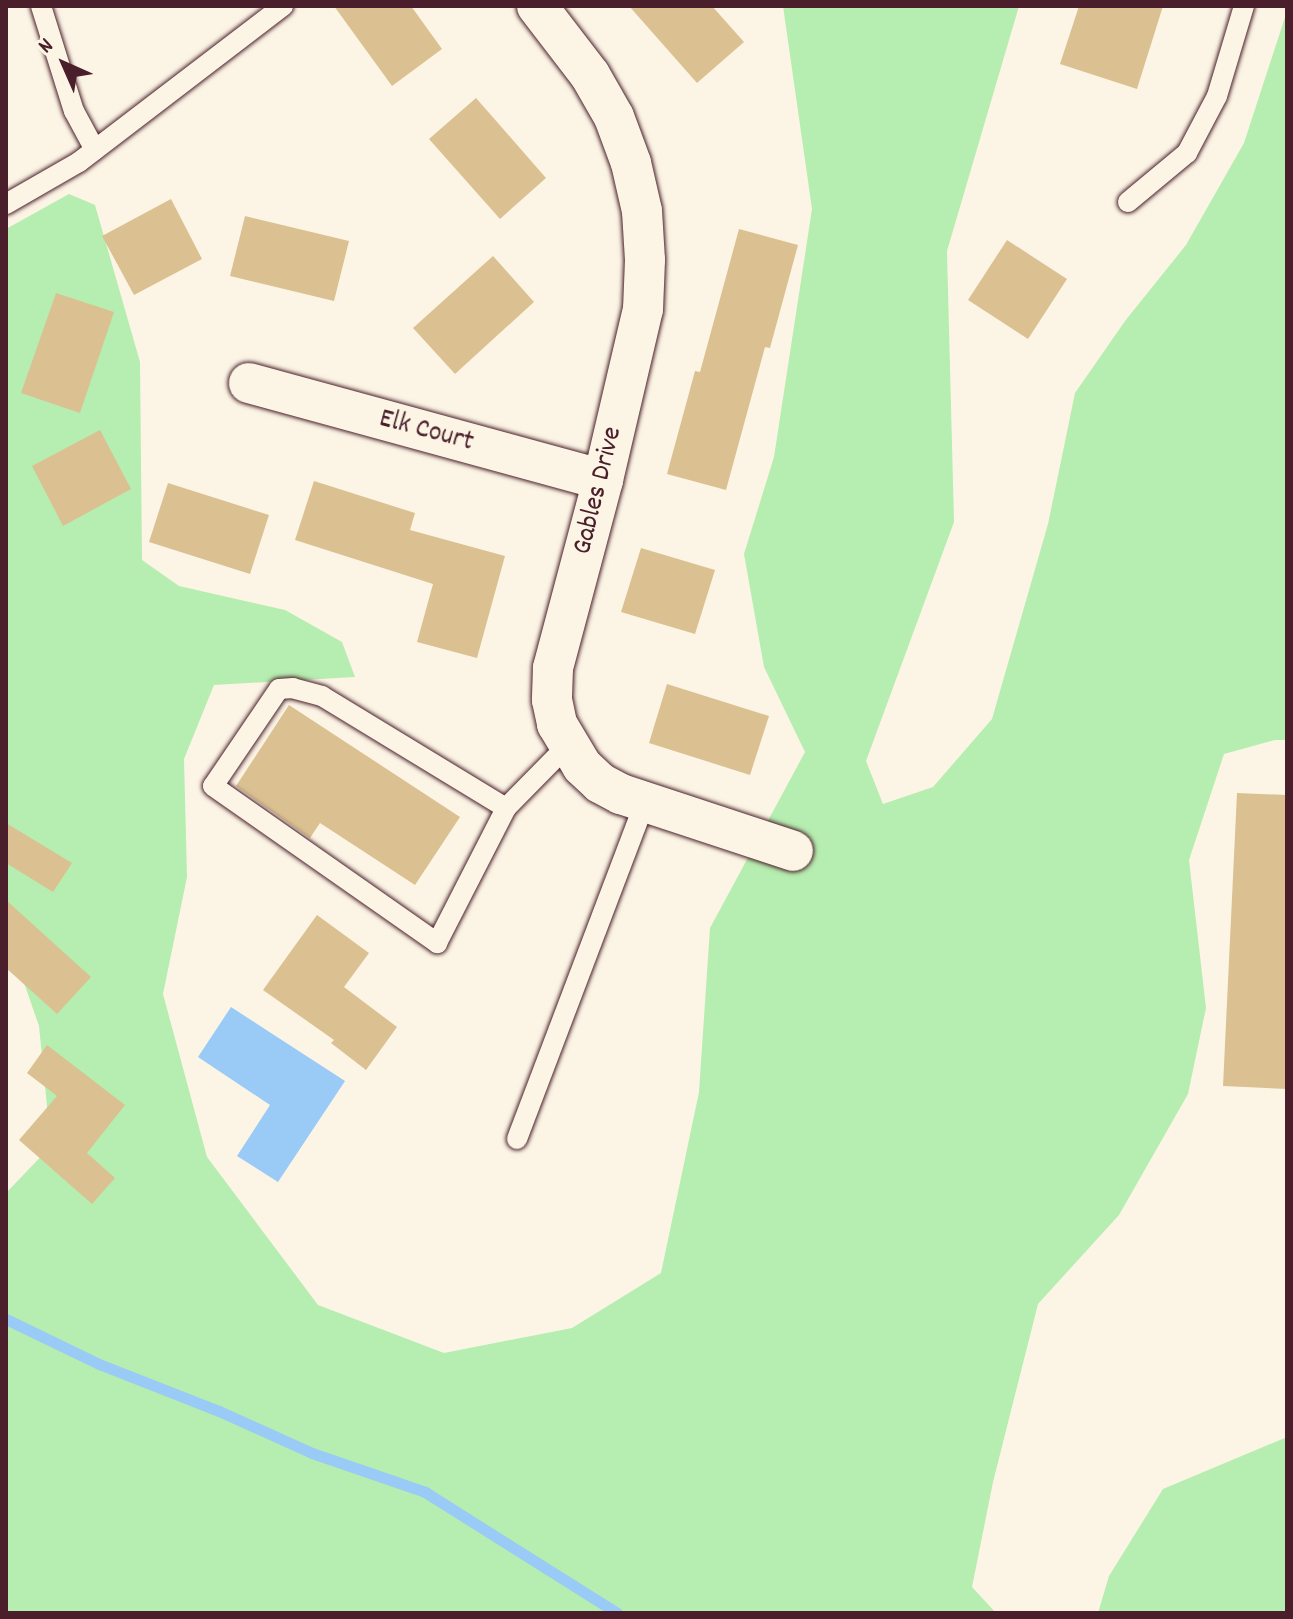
<!DOCTYPE html>
<style>
body{margin:0}
#map{position:relative;width:1293px;height:1619px;overflow:hidden;background:#fcf5e5;font-family:Dekko,sans-serif}
div>[style]{position:absolute}
.green>*{inset:0;background:#b6edb0}
.water>*{inset:0;background:#9acaf6}
.stream>*{height:11px;margin:-5.5px;padding:0 5.5px;transform-origin:5.5px;border-radius:5.5px;background:#9acaf6}
.building>*{inset:0;background:#dbc191}
.roads{filter:drop-shadow(0 0 2px #4a1f2b) drop-shadow(0 0 2px #4a1f2b)}
.service>*{height:20px;margin:-10px;padding:0 10px;transform-origin:10px;border-radius:10px;background:#fcf5e5}
.minor>*{height:40px;margin:-20px;padding:0 20px;transform-origin:20px;border-radius:20px;background:#fcf5e5}
span{translate:-50% -50%;white-space:nowrap;text-align:center;line-height:1.15;-webkit-text-stroke:8px #fcf5e5;paint-order:stroke}
.street-label{font-size:28px;color:#4a1f2b}
.frame{position:absolute;inset:0;border:8px solid #4a1f2b;pointer-events:none}
.north{position:absolute;left:24px;top:24px;width:80px;height:80px;-webkit-text-stroke:6px #fcf5e5;paint-order:stroke;rotate:315deg;font-size:22px;font-weight:700;line-height:32px;text-align:center;color:#4a1f2b}
.north::after{content:'';display:block;margin:auto;width:28px;height:36px;background:#4a1f2b;clip-path:polygon(50% 0,100% 100%,50% 72%,0 100%)}
</style>
<div id="map">
<div class="green">
<i style="clip-path:polygon(783px 6px,1019px 6px,947px 251px,954px 522px,866px 761px,883px 804px,933px 787px,992px 719px,1048px 524px,1075px 393px,1125px 321px,1186px 245px,1244px 143px,1287px 11px,1287px 740px,1275px 740px,1224px 754px,1189px 860px,1206px 1008px,1188px 1094px,1119px 1215px,1038px 1304px,993px 1482px,972px 1587px,996px 1613px,6px 1613px,6px 1193px,51px 1146px,39px 1026px,6px 931px,6px 229px,69px 194px,95px 205px,140px 362px,142px 560px,179px 586px,285px 610px,342px 642px,355px 677px,214px 685px,184px 759px,187px 877px,163px 994px,207px 1157px,318px 1305px,444px 1353px,572px 1328px,661px 1273px,699px 1092px,710px 928px,805px 752px,764px 667px,744px 554px,774px 457px,812px 209px)"></i>
<i style="clip-path:polygon(1287px 1437px,1287px 1613px,1098px 1613px,1109px 1576px,1163px 1489px)"></i>
</div>
<div class="water">
<i style="clip-path:polygon(231px 1007px,345px 1081px,278px 1182px,237px 1156px,270px 1105px,198px 1057px)"></i>
</div>
<div class="stream">
<i style="left:6px;top:1319px;width:103px;rotate:25.8deg"></i>
<i style="left:99px;top:1364px;width:129px;rotate:21.4deg"></i>
<i style="left:219px;top:1411px;width:102px;rotate:24.3deg"></i>
<i style="left:312px;top:1453px;width:120px;rotate:19deg"></i>
<i style="left:425px;top:1492px;width:227px;rotate:32.2deg"></i>
</div>
<div class="building">
<i style="clip-path:polygon(334px 6px,411px 6px,442px 49px,392px 86px)"></i>
<i style="clip-path:polygon(629px 6px,712px 6px,744px 42px,697px 83px)"></i>
<i style="clip-path:polygon(1079px 6px,1163px 6px,1137px 89px,1060px 64px)"></i>
<i style="clip-path:polygon(476px 98px,546px 178px,500px 219px,429px 139px)"></i>
<i style="clip-path:polygon(171px 199px,202px 259px,134px 295px,102px 236px)"></i>
<i style="clip-path:polygon(245px 216px,349px 241px,334px 301px,230px 276px)"></i>
<i style="clip-path:polygon(739px 229px,798px 245px,770px 348px,765px 347px,726px 490px,667px 474px,695px 371px,700px 372px)"></i>
<i style="clip-path:polygon(1007px 240px,1067px 279px,1028px 339px,968px 300px)"></i>
<i style="clip-path:polygon(493px 256px,534px 302px,455px 374px,413px 328px)"></i>
<i style="clip-path:polygon(56px 293px,114px 312px,80px 413px,21px 393px)"></i>
<i style="clip-path:polygon(100px 430px,131px 489px,63px 526px,32px 466px)"></i>
<i style="clip-path:polygon(314px 481px,415px 513px,410px 530px,505px 556px,477px 658px,417px 642px,433px 584px,295px 540px)"></i>
<i style="clip-path:polygon(168px 483px,269px 515px,250px 574px,149px 542px)"></i>
<i style="clip-path:polygon(641px 548px,715px 570px,695px 634px,621px 612px)"></i>
<i style="clip-path:polygon(667px 684px,769px 716px,750px 775px,649px 743px)"></i>
<i style="clip-path:polygon(289px 705px,460px 817px,415px 885px,320px 823px,310px 838px,236px 786px)"></i>
<i style="clip-path:polygon(1237px 793px,1287px 795px,1287px 1089px,1223px 1086px)"></i>
<i style="clip-path:polygon(6px 823px,72px 863px,53px 892px,6px 863px)"></i>
<i style="clip-path:polygon(6px 900px,91px 977px,57px 1014px,6px 968px)"></i>
<i style="clip-path:polygon(317px 915px,369px 953px,344px 987px,397px 1027px,366px 1070px,331px 1043px,334px 1040px,263px 990px)"></i>
<i style="clip-path:polygon(47px 1045px,125px 1105px,87px 1153px,115px 1178px,92px 1204px,19px 1140px,57px 1096px,27px 1073px)"></i>
</div>
<div class="roads">
<div class="service">
<i style="left:41px;top:6px;width:110px;rotate:72.6deg"></i>
<i style="left:74px;top:111px;width:44px;rotate:61.7deg"></i>
<i style="left:1128px;top:202px;width:77px;rotate:-39.7deg"></i>
<i style="left:1187px;top:153px;width:64px;rotate:-62.2deg"></i>
<i style="left:1217px;top:96px;width:94px;rotate:-73.3deg"></i>
<i style="left:6px;top:204px;width:84px;rotate:-29.9deg"></i>
<i style="left:79px;top:162px;width:257px;rotate:-37.4deg"></i>
<i style="left:506px;top:808px;width:215px;rotate:-148.7deg"></i>
<i style="left:322px;top:696px;width:30px;rotate:-165deg"></i>
<i style="left:293px;top:688px;width:14px;rotate:176deg"></i>
<i style="left:279px;top:689px;width:117px;rotate:124.2deg"></i>
<i style="left:213px;top:786px;width:274px;rotate:35deg"></i>
<i style="left:437px;top:943px;width:152px;rotate:-62.9deg"></i>
<i style="left:506px;top:808px;width:87px;rotate:-45.5deg"></i>
<i style="left:517px;top:1139px;width:360px;rotate:-69.2deg"></i>
</div>
<div class="minor">
<i style="left:537px;top:6px;width:87px;rotate:52.5deg"></i>
<i style="left:590px;top:75px;width:48px;rotate:60.3deg"></i>
<i style="left:614px;top:117px;width:49px;rotate:69.7deg"></i>
<i style="left:631px;top:163px;width:49px;rotate:77.1deg"></i>
<i style="left:642px;top:211px;width:49px;rotate:86.5deg"></i>
<i style="left:645px;top:260px;width:49px;rotate:92.3deg"></i>
<i style="left:643px;top:309px;width:176px;rotate:103.2deg"></i>
<i style="left:603px;top:480px;width:195px;rotate:104.9deg"></i>
<i style="left:553px;top:668px;width:32px;rotate:92deg"></i>
<i style="left:552px;top:700px;width:25px;rotate:78deg"></i>
<i style="left:557px;top:724px;width:49px;rotate:59.2deg"></i>
<i style="left:582px;top:766px;width:25px;rotate:43deg"></i>
<i style="left:600px;top:783px;width:24px;rotate:28deg"></i>
<i style="left:621px;top:794px;width:181px;rotate:18.3deg"></i>
<i style="left:249px;top:383px;width:367px;rotate:15.3deg"></i>
</div>
</div>
<div class="street-label">
<span style="left:426px;top:432px;rotate:15deg">Elk Court</span>
<span style="left:599px;top:491px;rotate:-76deg">Gables Drive</span>
</div>
<div class="frame"></div>
<div class="north">N</div>
</div>
